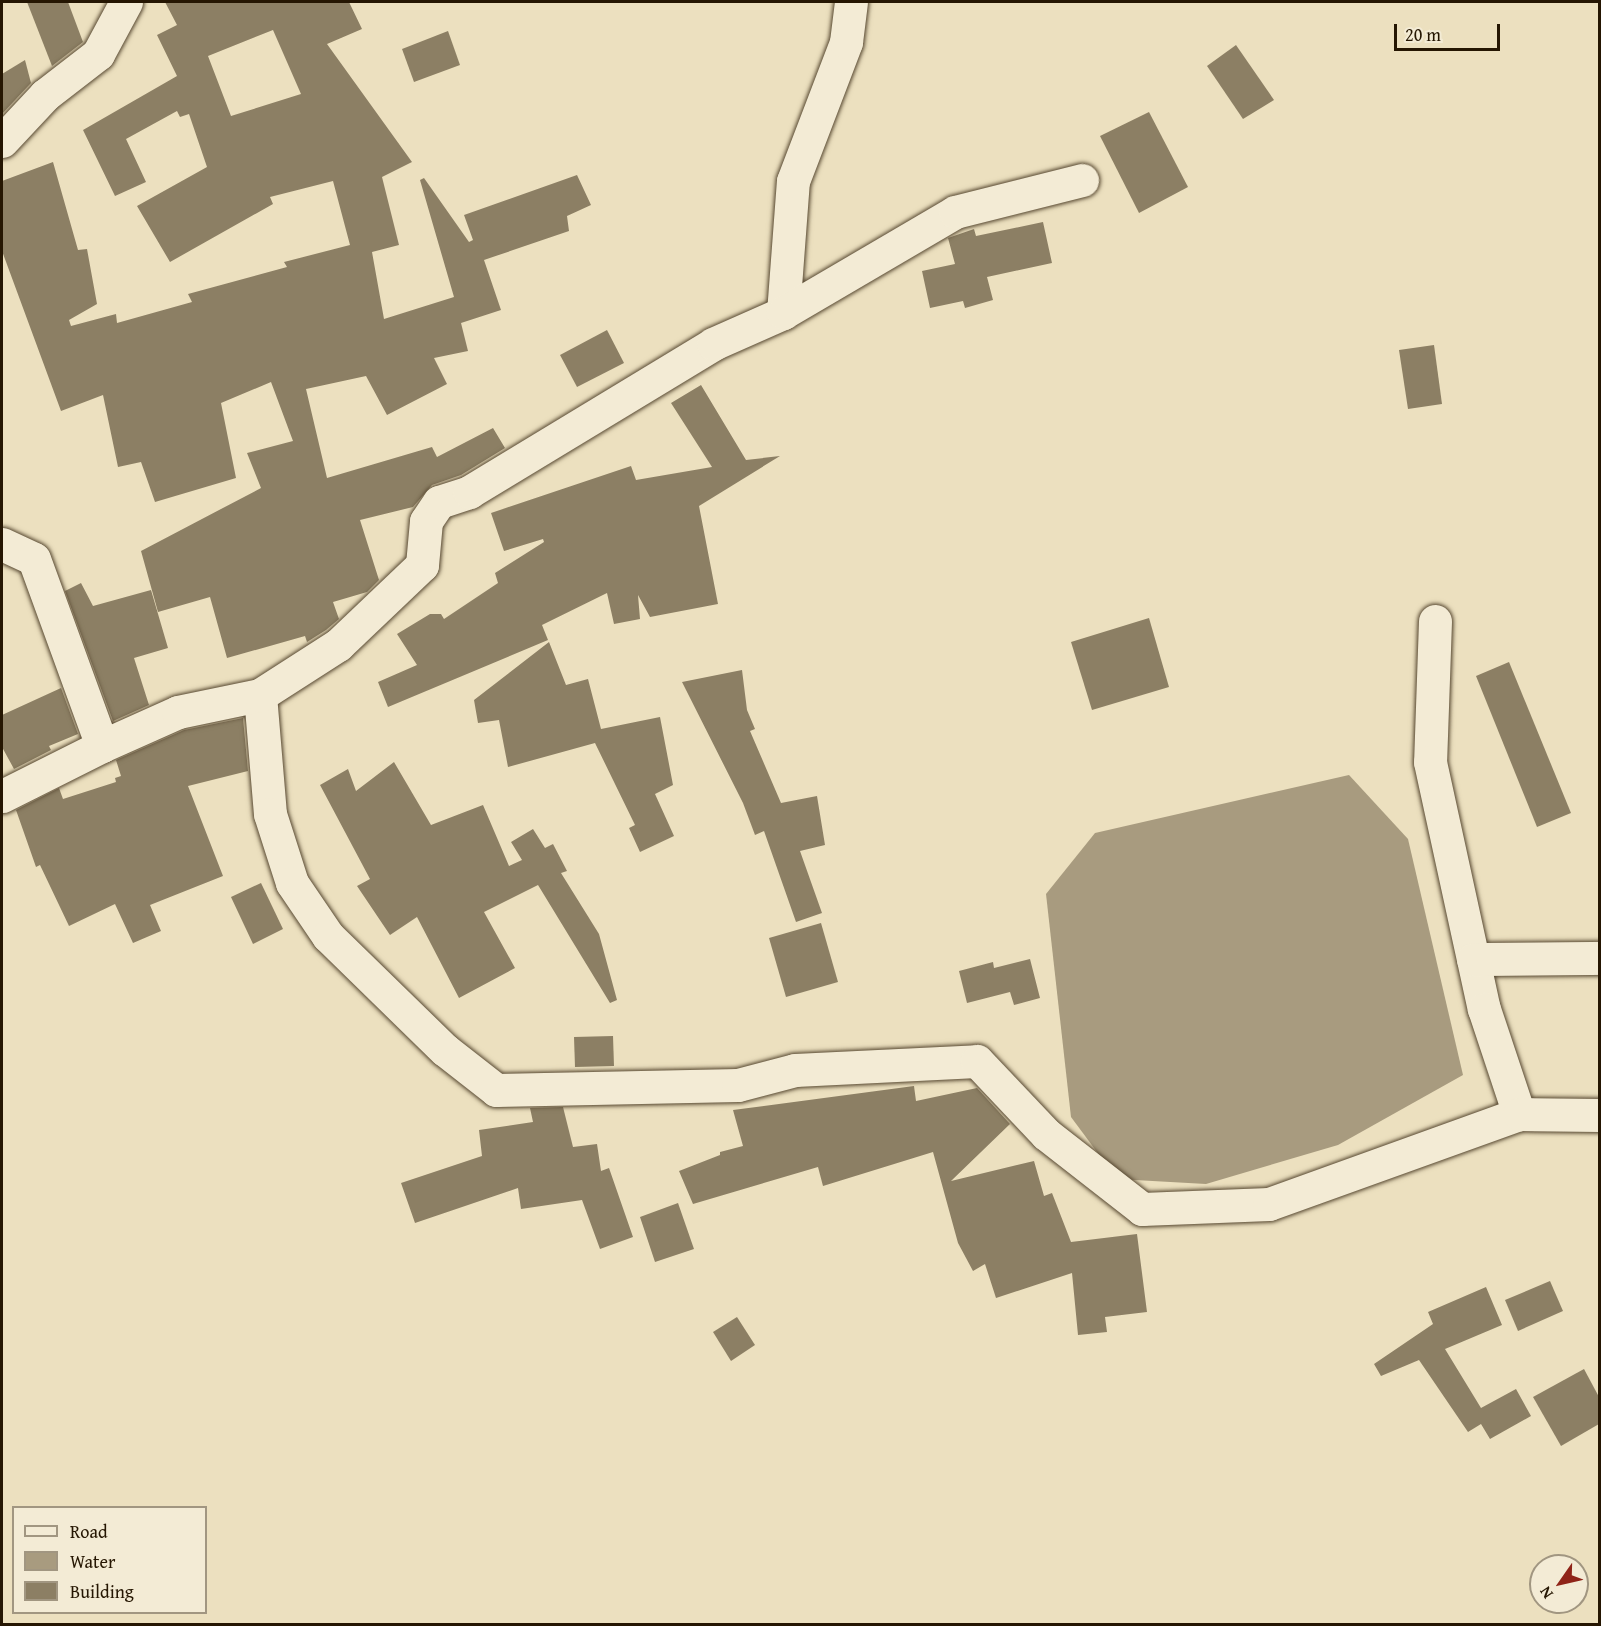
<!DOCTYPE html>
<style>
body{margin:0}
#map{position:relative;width:1601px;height:1626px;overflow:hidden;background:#ece0bf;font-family:"Gentium Book Plus",serif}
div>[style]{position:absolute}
.water>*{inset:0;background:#a89b7f}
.building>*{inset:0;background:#8c7f64}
.roads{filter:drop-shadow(0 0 2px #574831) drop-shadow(0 0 2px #574831)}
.minor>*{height:33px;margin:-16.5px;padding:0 16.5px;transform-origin:16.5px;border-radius:16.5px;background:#f3ebd5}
span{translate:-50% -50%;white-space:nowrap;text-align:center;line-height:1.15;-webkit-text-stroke:4.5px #f3ebd5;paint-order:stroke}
.frame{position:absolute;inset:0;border:3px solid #251602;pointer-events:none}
.legend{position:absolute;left:12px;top:1506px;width:195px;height:108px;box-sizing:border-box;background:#f3ebd5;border:2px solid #a19681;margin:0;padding:8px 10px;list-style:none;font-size:18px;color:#251602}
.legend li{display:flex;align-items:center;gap:12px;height:30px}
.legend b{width:30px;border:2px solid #a19681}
.north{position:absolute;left:1529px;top:1554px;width:60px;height:60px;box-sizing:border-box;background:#f3ebd5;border:2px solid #a19681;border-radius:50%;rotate:236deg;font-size:16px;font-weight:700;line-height:24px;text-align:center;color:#251602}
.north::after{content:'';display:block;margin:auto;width:21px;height:27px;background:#8f2418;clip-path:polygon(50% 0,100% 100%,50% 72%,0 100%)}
.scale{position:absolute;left:1394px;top:24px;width:106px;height:27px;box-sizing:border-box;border:3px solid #251602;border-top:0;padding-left:8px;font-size:18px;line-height:21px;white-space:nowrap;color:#251602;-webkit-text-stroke:4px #f3ebd5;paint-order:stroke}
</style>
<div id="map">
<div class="water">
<i style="clip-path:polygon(1349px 775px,1408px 839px,1463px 1075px,1338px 1145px,1206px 1184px,1117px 1179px,1071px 1117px,1046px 894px,1095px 833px)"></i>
</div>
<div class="building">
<i style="clip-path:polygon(27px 2px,68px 2px,83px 42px,52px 66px)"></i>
<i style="clip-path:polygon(evenodd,165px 2px,349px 2px,362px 29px,327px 44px,412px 162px,382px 177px,399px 245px,372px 252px,384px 319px,454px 297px,420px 180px,424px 178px,469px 242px,473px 240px,464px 215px,577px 175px,591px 205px,567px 216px,569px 231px,484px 260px,501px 310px,461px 323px,468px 351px,434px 358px,447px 384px,387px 415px,366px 376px,306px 389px,327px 478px,432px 447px,437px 457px,493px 428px,505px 448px,461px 475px,432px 485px,413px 507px,360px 520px,379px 580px,367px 592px,333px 602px,339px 619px,326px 630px,307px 642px,305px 636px,227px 658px,210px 597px,158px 612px,141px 551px,261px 488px,247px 453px,293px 441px,271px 382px,221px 403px,236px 478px,155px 502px,141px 462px,118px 467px,103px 395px,61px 411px,2px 251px,2px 181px,53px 162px,78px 250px,87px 249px,97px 304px,69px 320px,71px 326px,116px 314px,117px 323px,192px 302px,188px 294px,287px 267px,284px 262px,350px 245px,333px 181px,270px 197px,273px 204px,170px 262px,137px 206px,207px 167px,189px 114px,180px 117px,177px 111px,126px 139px,146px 182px,115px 196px,83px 130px,177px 76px,157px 35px,177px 25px,165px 2px,273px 30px,301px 94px,231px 116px,208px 56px,273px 30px)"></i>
<i style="clip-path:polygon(448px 31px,460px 65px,414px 82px,402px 49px)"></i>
<i style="clip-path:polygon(1236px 45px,1274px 100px,1243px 119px,1207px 66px)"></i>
<i style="clip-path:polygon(25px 60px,31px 83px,2px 114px,2px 74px)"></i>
<i style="clip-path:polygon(1149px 112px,1188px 187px,1139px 213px,1100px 136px)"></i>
<i style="clip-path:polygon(1043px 222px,1052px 263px,987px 277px,993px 300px,965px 308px,963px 301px,930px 308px,922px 271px,955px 264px,948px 238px,974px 229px,976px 236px)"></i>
<i style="clip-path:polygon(607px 330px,624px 363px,577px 387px,560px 355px)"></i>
<i style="clip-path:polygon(1434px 345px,1442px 404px,1408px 409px,1399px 350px)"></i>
<i style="clip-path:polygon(701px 385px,746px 460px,780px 456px,699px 506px,718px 604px,650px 617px,638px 595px,640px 619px,614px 624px,607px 593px,542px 625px,548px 640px,388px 707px,378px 682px,417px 665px,397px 634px,430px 614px,441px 614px,444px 619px,498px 583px,495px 573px,544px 542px,543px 539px,504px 551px,491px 513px,631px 466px,636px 480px,712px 467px,671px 403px)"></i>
<i style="clip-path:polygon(81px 583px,93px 606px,151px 590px,168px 648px,134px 658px,149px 705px,113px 721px,65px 591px)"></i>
<i style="clip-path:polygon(1149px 618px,1169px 687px,1092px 710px,1071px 642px)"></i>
<i style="clip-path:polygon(549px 642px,566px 685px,588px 679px,601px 729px,660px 717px,673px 785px,655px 794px,674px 836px,640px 852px,629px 828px,635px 825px,595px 743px,508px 767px,499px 720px,478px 723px,474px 700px)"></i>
<i style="clip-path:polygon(1509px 662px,1571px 813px,1537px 827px,1476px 676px)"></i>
<i style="clip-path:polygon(742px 670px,747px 710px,755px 729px,750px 731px,781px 803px,817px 796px,825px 845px,800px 851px,822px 913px,796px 922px,764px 831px,755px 835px,743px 803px,682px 682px)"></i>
<i style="clip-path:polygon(61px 688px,78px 734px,49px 746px,51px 750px,14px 769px,2px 747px,2px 715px)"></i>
<i style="clip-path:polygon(243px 718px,248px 771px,188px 786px,223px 876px,150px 905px,161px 931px,133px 943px,115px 904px,69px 926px,40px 865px,36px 867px,16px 810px,59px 788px,63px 799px,116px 782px,115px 778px,121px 776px,116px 760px,184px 730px)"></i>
<i style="clip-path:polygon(394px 762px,431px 825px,483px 805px,509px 866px,522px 860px,511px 842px,533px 829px,545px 848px,553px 844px,567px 871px,561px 873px,599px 934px,617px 1000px,610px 1003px,538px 885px,484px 912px,515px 968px,459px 998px,417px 917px,390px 935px,357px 886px,370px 879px,320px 785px,348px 769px,356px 791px)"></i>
<i style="clip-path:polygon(261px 883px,283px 929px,253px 944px,231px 897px)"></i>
<i style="clip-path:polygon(821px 923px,838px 982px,786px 997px,769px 938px)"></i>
<i style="clip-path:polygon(1030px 959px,1040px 998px,1014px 1005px,1010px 992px,967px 1003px,959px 971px,993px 962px,994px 968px)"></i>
<i style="clip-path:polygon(613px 1036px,614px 1066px,575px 1067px,574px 1037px)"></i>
<i style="clip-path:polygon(914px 1086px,916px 1101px,977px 1088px,1010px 1124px,951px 1181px,1034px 1161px,1044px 1196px,1052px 1193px,1071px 1242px,1137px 1234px,1147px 1312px,1105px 1317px,1107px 1332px,1078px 1335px,1072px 1273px,996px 1298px,985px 1264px,973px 1271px,958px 1243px,933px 1152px,823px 1186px,818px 1167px,693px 1204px,679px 1171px,720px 1155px,720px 1152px,743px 1146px,733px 1110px)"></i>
<i style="clip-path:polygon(563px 1107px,573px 1147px,597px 1144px,601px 1171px,609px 1168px,633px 1237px,600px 1249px,582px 1200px,521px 1209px,518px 1188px,415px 1223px,401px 1183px,482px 1156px,479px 1130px,533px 1122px,530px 1108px)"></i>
<i style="clip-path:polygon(678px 1203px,694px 1249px,655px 1262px,640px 1217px)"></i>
<i style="clip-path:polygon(1550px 1281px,1563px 1311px,1518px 1331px,1505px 1300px)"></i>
<i style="clip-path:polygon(1486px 1287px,1502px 1325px,1445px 1349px,1481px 1408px,1516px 1389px,1531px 1416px,1490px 1439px,1481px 1424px,1468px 1432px,1419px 1360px,1381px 1376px,1374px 1364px,1433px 1324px,1428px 1312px)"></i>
<i style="clip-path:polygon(737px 1317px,755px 1345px,731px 1361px,713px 1332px)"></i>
<i style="clip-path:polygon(1584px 1369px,1599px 1397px,1599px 1424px,1561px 1446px,1533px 1397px)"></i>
</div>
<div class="roads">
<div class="minor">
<i style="left:2px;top:141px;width:63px;rotate:-46.9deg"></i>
<i style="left:45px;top:95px;width:67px;rotate:-37.7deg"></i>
<i style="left:98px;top:54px;width:59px;rotate:-61.7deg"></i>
<i style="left:783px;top:313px;width:132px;rotate:-85.7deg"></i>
<i style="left:793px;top:181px;width:149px;rotate:-69.1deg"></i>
<i style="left:846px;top:42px;width:40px;rotate:-82.9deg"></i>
<i style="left:2px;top:544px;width:35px;rotate:25deg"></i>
<i style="left:34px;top:559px;width:199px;rotate:70deg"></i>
<i style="left:102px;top:746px;width:112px;rotate:153.4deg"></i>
<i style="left:1435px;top:621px;width:141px;rotate:92deg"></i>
<i style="left:1430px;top:762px;width:253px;rotate:77.7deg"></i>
<i style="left:1484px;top:1009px;width:111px;rotate:71.6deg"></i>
<i style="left:260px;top:695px;width:119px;rotate:85.2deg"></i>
<i style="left:270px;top:814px;width:72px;rotate:72.3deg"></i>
<i style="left:292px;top:883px;width:64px;rotate:55.8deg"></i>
<i style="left:328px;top:936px;width:163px;rotate:44.3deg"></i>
<i style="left:445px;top:1050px;width:65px;rotate:38.1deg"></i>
<i style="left:496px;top:1090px;width:242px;rotate:-1.2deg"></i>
<i style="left:738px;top:1085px;width:59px;rotate:-14.7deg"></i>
<i style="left:795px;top:1070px;width:182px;rotate:-2.8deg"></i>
<i style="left:977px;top:1061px;width:100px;rotate:46.6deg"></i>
<i style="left:1046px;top:1134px;width:122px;rotate:38deg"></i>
<i style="left:1142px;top:1209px;width:127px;rotate:-2.3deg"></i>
<i style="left:1269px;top:1204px;width:266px;rotate:-19.8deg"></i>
<i style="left:1519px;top:1114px;width:81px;rotate:0.7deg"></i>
<i style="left:102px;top:746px;width:83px;rotate:-24.1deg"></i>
<i style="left:178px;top:712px;width:84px;rotate:-11.7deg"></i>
<i style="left:260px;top:695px;width:93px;rotate:-32.7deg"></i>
<i style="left:338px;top:645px;width:116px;rotate:-43.6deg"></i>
<i style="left:422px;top:565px;width:44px;rotate:-84.8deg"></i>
<i style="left:426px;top:521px;width:23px;rotate:-56deg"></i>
<i style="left:439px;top:502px;width:32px;rotate:-18deg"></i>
<i style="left:469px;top:492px;width:285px;rotate:-31.2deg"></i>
<i style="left:713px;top:344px;width:77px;rotate:-23.9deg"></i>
<i style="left:783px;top:313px;width:199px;rotate:-30.4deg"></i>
<i style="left:955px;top:212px;width:131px;rotate:-14.1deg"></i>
<i style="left:1473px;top:959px;width:127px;rotate:-0.5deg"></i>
</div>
</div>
<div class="frame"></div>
<ul class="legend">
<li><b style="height:8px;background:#f3ebd5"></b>Road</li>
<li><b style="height:16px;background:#a89b7f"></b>Water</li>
<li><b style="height:16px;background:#8c7f64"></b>Building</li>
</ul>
<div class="north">N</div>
<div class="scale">20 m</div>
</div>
